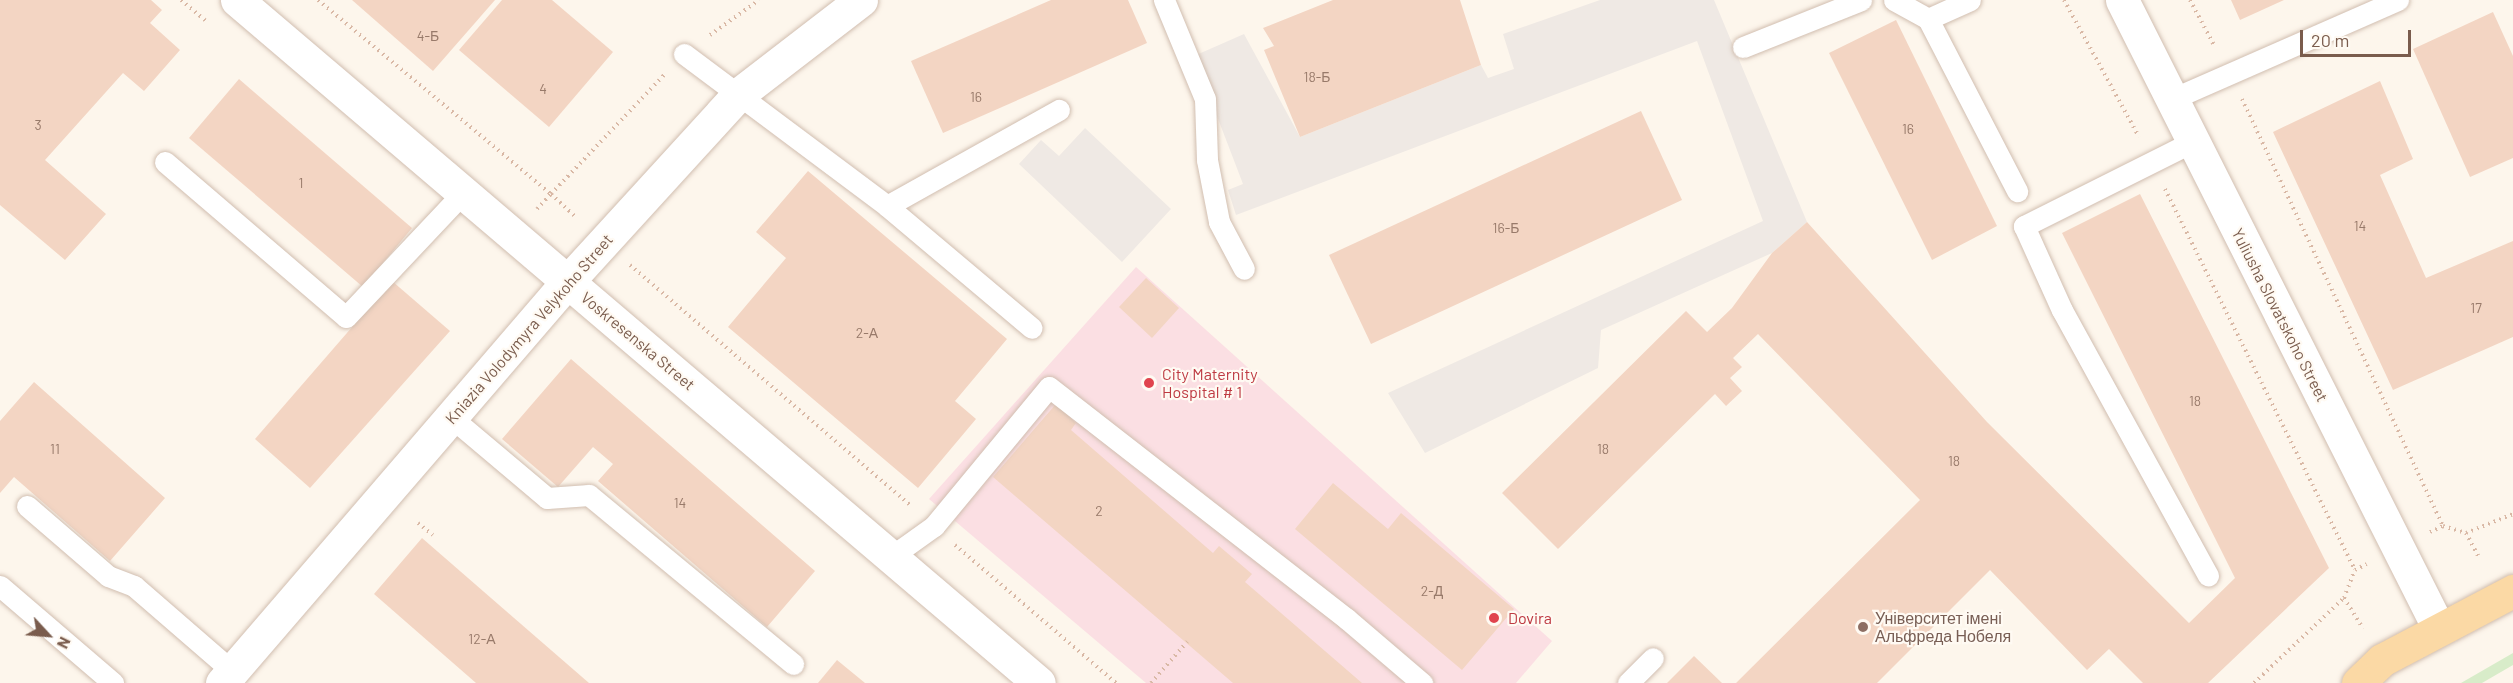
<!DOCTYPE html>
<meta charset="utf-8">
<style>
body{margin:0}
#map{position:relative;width:2513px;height:683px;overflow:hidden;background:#fdf6ec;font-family:Barlow,sans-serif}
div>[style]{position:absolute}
.industrial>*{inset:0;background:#efe9e4}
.medical>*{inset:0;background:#fbdfe3}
.green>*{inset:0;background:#d8ecc9}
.building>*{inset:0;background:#f3d5c3}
.path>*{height:4px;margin-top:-2px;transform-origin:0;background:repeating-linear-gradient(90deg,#d9b8a5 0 1.5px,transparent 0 6px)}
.roads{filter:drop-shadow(0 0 2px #d1beb0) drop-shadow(0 0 2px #d1beb0)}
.lane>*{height:21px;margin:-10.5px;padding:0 10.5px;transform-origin:10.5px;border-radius:10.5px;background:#fff}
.secondary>*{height:33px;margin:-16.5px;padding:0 16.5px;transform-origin:16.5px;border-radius:16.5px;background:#fff}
.primary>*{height:33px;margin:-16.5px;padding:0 16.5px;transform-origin:16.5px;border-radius:16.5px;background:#fbd9a5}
.dots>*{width:16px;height:16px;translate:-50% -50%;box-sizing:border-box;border:3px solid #fffaf3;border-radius:50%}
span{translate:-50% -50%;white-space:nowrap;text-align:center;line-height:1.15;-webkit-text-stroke:4.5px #fffaf3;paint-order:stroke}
.number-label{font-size:14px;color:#987a6a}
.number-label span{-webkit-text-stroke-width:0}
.street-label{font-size:16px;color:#7a5c4d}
.health-label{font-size:16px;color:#be3a42}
.left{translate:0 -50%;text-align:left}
.education-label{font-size:16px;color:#785e54}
.north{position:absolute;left:18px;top:605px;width:60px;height:60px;-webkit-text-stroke:4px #fffaf3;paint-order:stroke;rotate:116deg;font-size:16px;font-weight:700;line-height:24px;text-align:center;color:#7a5c4d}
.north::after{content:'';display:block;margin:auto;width:21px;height:27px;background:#7a5c4d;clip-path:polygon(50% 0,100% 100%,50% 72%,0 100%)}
.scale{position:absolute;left:2300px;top:30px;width:111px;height:27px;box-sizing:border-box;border:3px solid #7a5c4d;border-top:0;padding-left:8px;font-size:18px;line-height:21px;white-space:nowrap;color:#7a5c4d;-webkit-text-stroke:4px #fffaf3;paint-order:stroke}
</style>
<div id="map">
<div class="industrial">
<i style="clip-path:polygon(1600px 0,1714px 0,1807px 222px,1772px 253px,1601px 330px,1598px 368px,1425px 453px,1388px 393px,1763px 221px,1697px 41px,1236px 215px,1228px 190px,1243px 184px,1194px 56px,1244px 34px,1300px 137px,1481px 65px,1488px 78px,1514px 69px,1503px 34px)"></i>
<i style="clip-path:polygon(1085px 128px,1171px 209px,1122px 262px,1019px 164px,1041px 140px,1059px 156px)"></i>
</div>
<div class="medical">
<i style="clip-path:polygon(1136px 267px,1552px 641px,1516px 683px,1146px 683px,929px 499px)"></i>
</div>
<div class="green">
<i style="clip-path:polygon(2513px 653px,2513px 665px,2482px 683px,2461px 683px)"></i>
</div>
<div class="building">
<i style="clip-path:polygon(0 0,151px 0,162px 10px,150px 23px,180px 50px,144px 91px,123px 73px,45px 160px,106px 214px,65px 260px,0 205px)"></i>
<i style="clip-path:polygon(352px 0,495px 0,433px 71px)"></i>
<i style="clip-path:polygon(502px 0,552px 0,613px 52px,549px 127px,459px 50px)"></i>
<i style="clip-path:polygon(1051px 0,1128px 0,1147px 43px,943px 133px,911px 61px)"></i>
<i style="clip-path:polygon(1333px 0,1460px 0,1481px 65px,1300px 137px,1264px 50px,1274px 46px,1263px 28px)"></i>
<i style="clip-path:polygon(2231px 0,2284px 0,2240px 20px)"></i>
<i style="clip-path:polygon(2493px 12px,2513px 56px,2513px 158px,2470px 177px,2413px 49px)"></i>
<i style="clip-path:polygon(1896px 20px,1997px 226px,1932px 260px,1829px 53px)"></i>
<i style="clip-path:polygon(239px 79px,412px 228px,363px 287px,189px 138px)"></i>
<i style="clip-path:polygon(2380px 81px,2413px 159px,2380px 175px,2426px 278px,2513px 241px,2513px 337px,2393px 390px,2273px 132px)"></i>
<i style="clip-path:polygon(1641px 111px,1682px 200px,1371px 344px,1329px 255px)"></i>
<i style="clip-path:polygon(808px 171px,1007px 339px,955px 401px,976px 419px,918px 488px,728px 327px,786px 258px,756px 232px)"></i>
<i style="clip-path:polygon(2140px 194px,2329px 568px,2208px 683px,2143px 683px,2109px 649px,2087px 670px,1990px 570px,1877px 683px,1736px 683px,1920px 500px,1758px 334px,1733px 358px,1742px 367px,1730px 378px,1742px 391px,1726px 406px,1715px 394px,1558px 549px,1502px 493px,1686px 311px,1707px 332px,1732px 308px,1772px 253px,1807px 222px,1987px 422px,2189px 623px,2235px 578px,2062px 233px)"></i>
<i style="clip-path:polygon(1146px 278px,1179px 308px,1152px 338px,1119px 307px)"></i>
<i style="clip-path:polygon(392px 281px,450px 331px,310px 488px,255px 439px)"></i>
<i style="clip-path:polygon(571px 359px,815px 571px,767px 627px,598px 481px,613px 464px,593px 447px,558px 487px,502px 439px)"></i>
<i style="clip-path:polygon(34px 382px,165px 498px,110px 561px,14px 477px,0 493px,0 421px)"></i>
<i style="clip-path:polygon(1056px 404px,1076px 423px,1071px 430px,1213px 553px,1219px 546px,1252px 574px,1245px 582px,1362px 683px,1233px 683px,993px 477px)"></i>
<i style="clip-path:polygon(1333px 483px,1388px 529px,1401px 513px,1514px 609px,1462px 670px,1295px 529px)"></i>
<i style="clip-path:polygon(422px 538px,589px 683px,476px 683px,374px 594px)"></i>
<i style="clip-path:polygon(1694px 656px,1722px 683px,1667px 683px)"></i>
<i style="clip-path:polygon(837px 660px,865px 683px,818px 683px)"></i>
</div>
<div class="path">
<i style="left:181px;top:0;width:33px;rotate:40deg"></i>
<i style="left:318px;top:0;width:303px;rotate:39.8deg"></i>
<i style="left:551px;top:194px;width:164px;rotate:-46.5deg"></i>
<i style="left:2064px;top:0;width:156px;rotate:61.3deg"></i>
<i style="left:2190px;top:0;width:53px;rotate:62deg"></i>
<i style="left:710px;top:35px;width:60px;rotate:-35.5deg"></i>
<i style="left:2242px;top:99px;width:472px;rotate:64.8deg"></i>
<i style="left:2443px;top:526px;width:24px;rotate:17deg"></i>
<i style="left:2466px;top:533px;width:26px;rotate:62deg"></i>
<i style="left:2165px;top:189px;width:426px;rotate:63.5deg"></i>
<i style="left:537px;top:209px;width:21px;rotate:-47deg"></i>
<i style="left:551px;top:194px;width:35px;rotate:43deg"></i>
<i style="left:630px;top:265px;width:370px;rotate:40.6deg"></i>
<i style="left:418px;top:523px;width:19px;rotate:39deg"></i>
<i style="left:2430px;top:532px;width:14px;rotate:-25deg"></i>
<i style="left:2466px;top:533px;width:51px;rotate:-22deg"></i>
<i style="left:955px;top:545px;width:212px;rotate:40.6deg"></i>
<i style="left:2344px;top:598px;width:36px;rotate:58deg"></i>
<i style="left:1151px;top:683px;width:55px;rotate:-48.7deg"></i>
<i style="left:2254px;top:683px;width:124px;rotate:-43.4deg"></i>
<i style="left:2344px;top:598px;width:30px;rotate:-69deg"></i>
<i style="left:2355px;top:570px;width:13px;rotate:-27deg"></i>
</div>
<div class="roads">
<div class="lane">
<i style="left:1164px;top:0;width:107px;rotate:67.5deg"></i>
<i style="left:1205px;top:99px;width:61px;rotate:88.1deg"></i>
<i style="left:1207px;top:160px;width:63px;rotate:79deg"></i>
<i style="left:1219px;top:222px;width:53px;rotate:62deg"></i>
<i style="left:1894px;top:0;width:39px;rotate:29deg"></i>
<i style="left:1928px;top:19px;width:46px;rotate:-24.3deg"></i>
<i style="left:1928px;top:19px;width:194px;rotate:62.6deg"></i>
<i style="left:1743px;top:47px;width:127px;rotate:-21.7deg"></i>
<i style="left:684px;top:54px;width:254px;rotate:36.8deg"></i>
<i style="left:887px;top:206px;width:189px;rotate:40.1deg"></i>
<i style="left:2170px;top:100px;width:249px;rotate:-23.7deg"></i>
<i style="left:2192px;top:142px;width:188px;rotate:153.4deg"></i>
<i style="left:2024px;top:226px;width:92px;rotate:65.7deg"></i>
<i style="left:2062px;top:310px;width:303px;rotate:61.2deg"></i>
<i style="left:165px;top:162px;width:238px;rotate:40.6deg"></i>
<i style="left:346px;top:317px;width:170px;rotate:-46.7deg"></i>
<i style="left:887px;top:206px;width:197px;rotate:-29.2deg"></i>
<i style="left:452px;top:418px;width:124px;rotate:40.1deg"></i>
<i style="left:547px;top:498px;width:42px;rotate:-4.1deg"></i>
<i style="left:589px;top:495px;width:265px;rotate:39.6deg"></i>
<i style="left:27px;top:506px;width:107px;rotate:40.8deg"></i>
<i style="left:108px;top:576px;width:28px;rotate:21deg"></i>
<i style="left:134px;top:586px;width:130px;rotate:40.9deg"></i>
<i style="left:892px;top:556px;width:52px;rotate:-35.5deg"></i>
<i style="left:934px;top:526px;width:180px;rotate:-50.4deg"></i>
<i style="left:1049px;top:387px;width:378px;rotate:37.9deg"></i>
<i style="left:1347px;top:619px;width:99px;rotate:40.5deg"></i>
<i style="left:0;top:586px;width:149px;rotate:40.6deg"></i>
<i style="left:1628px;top:683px;width:35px;rotate:-45deg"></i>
</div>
<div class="secondary">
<i style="left:237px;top:0;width:1053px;rotate:40.42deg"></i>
<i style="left:2122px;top:0;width:704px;rotate:63.25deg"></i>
<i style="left:222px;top:683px;width:530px;rotate:-49.28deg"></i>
<i style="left:568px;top:281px;width:253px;rotate:-47.6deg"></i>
<i style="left:739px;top:94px;width:154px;rotate:-37.6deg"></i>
</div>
<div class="primary">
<i style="left:2358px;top:683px;width:33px;rotate:-44deg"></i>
<i style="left:2382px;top:660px;width:148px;rotate:-27.8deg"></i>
</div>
</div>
<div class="dots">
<i style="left:1149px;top:383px;background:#e0444e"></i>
<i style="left:1494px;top:618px;background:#e0444e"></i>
<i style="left:1863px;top:627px;background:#8d6e63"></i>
</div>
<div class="number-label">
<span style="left:428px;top:36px">4-Б</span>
<span style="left:1317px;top:77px">18-Б</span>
<span style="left:543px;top:89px">4</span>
<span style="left:976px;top:97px">16</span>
<span style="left:38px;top:125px">3</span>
<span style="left:1908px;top:129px">16</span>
<span style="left:301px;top:183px">1</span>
<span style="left:2360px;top:226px">14</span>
<span style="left:1506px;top:228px">16-Б</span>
<span style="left:2476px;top:308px">17</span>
<span style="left:867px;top:333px">2-А</span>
<span style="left:2195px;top:401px">18</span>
<span style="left:55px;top:449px">11</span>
<span style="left:1603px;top:449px">18</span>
<span style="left:1954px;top:461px">18</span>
<span style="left:680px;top:503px">14</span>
<span style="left:1099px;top:511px">2</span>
<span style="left:1432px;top:591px">2-Д</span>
<span style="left:482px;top:639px">12-А</span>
</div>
<div class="street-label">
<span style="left:2280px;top:315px;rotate:63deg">Yuliusha Slovatskoho Street</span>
<span style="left:529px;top:329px;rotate:-49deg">Kniazia Volodymyra Velykoho Street</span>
<span style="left:638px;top:341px;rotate:40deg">Voskresenska Street</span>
</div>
<div class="health-label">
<span class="left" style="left:1162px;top:383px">City Maternity<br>Hospital # 1</span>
<span class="left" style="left:1508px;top:618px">Dovira</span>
</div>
<div class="education-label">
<span class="left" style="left:1875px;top:627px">Університет імені<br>Альфреда Нобеля</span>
</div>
<div class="north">N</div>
<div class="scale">20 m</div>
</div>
